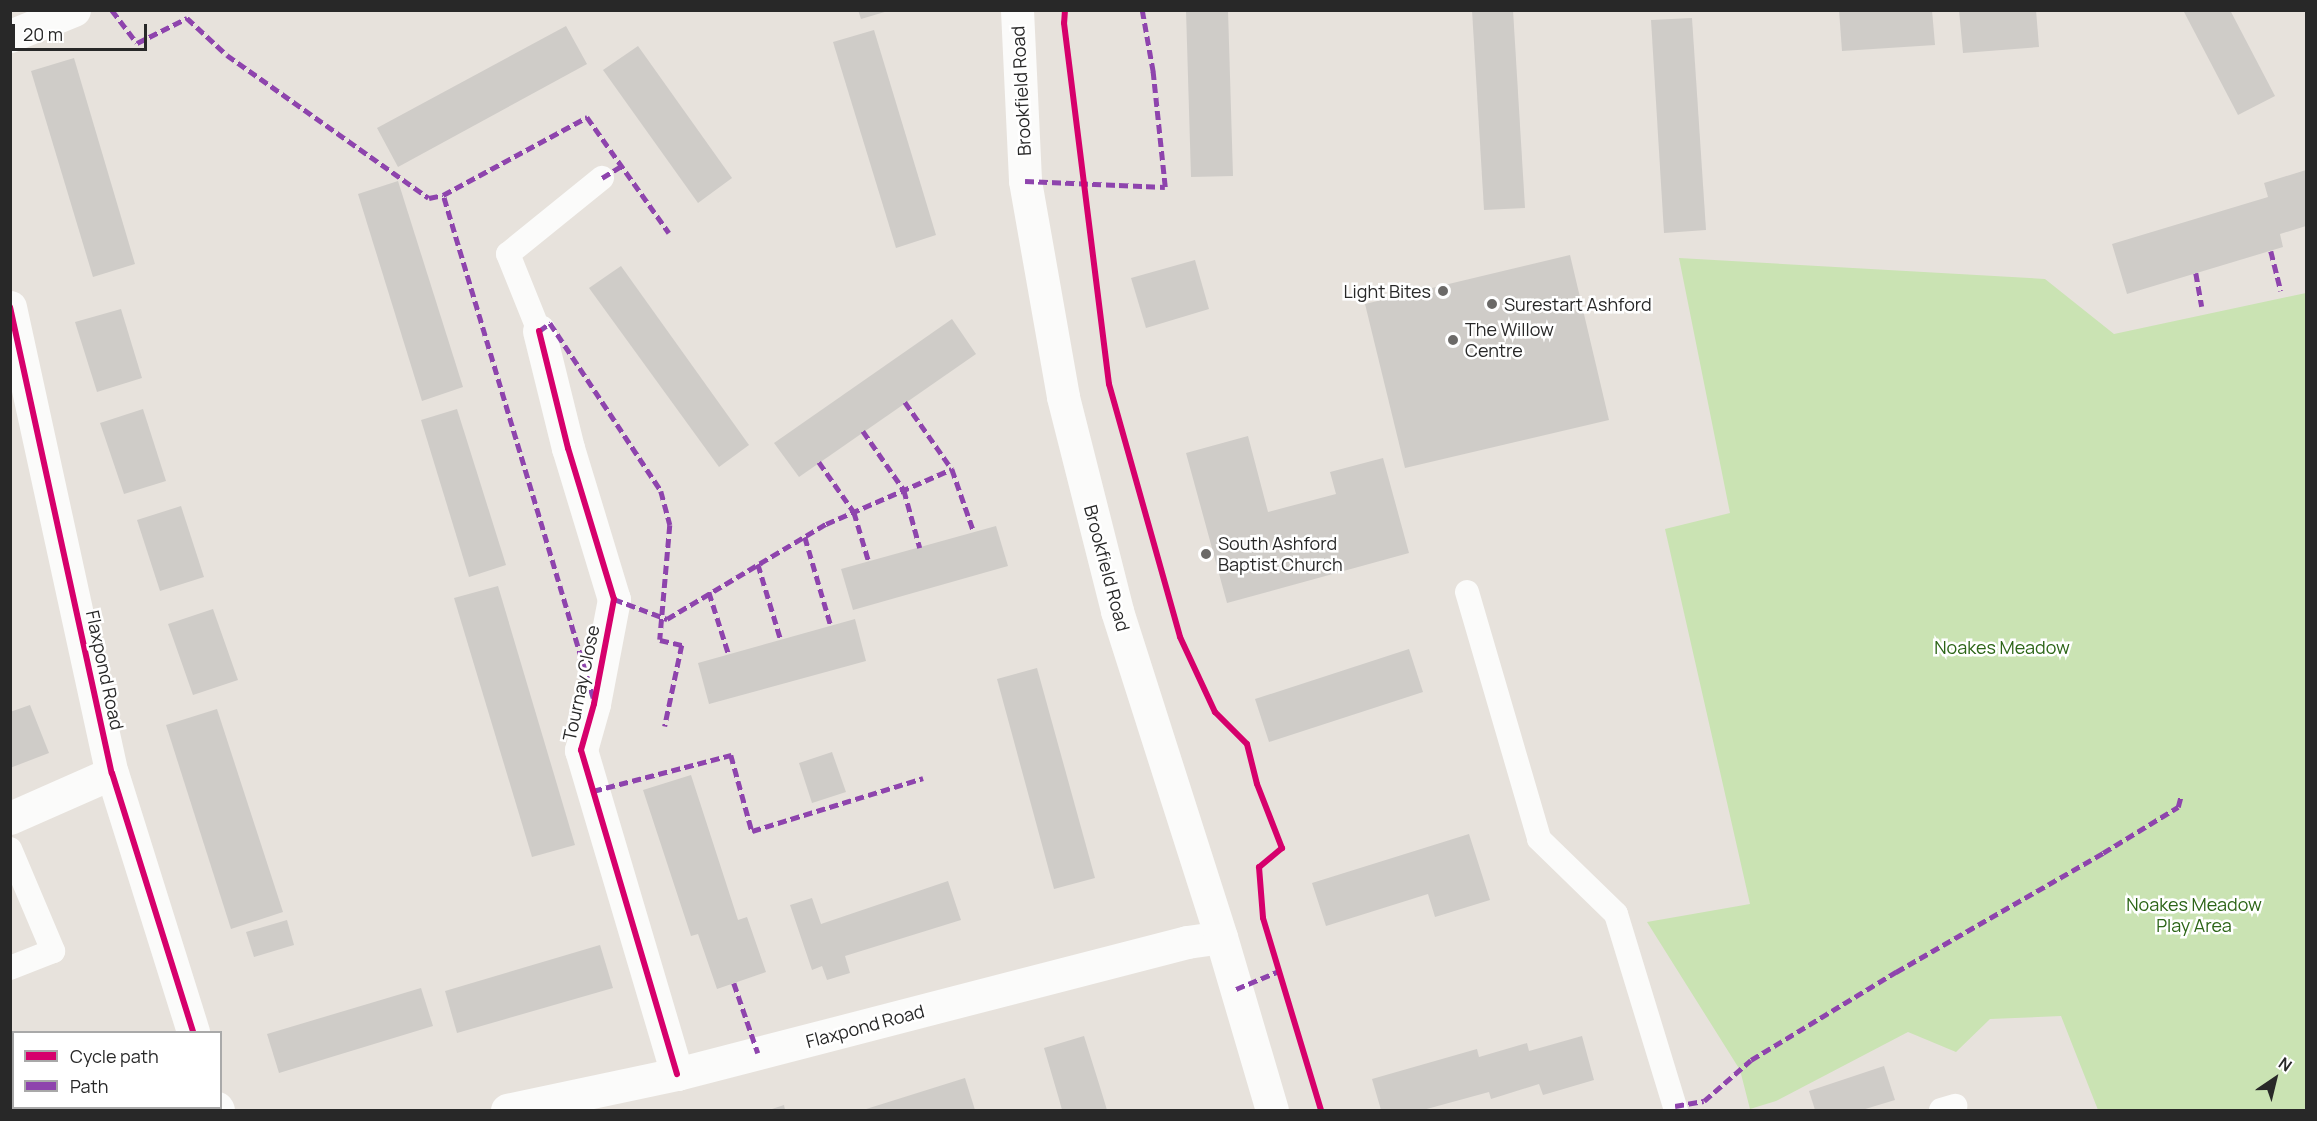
<!DOCTYPE html>
<style>
body{margin:0}
#map{position:relative;width:2317px;height:1121px;overflow:hidden;background:#e7e2dc;font-family:Manrope,sans-serif}
div>[style]{position:absolute}
.green>*{inset:0;background:#cae3b3}
.building>*{inset:0;background:#cfccc8}
.service>*{height:24px;margin:-12px;padding:0 12px;transform-origin:12px;border-radius:12px;background:#fbfbfa}
.minor>*{height:33px;margin:-16.5px;padding:0 16.5px;transform-origin:16.5px;border-radius:16.5px;background:#fbfbfa}
.secondary>*{height:33px;margin:-16.5px;padding:0 16.5px;transform-origin:16.5px;border-radius:16.5px;background:#fbfbfa}
.quiet>*{height:4.5px;margin-top:-2.25px;transform-origin:0;background:repeating-linear-gradient(90deg,#8e44ad 0 9px,transparent 0 13.5px)}
.cycleway>*{height:6px;margin:-3px;padding:0 3px;transform-origin:3px;border-radius:3px;background:#d6006c}
.dots>*{width:16px;height:16px;translate:-50% -50%;box-sizing:border-box;border:3px solid #fff;border-radius:50%}
span{translate:-50% -50%;white-space:nowrap;text-align:center;line-height:1.15;-webkit-text-stroke:5px #fff;paint-order:stroke}
.street-label{font-size:18px;color:#282828}
.poi-label{font-size:18px;color:#282828}
.right{translate:-100% -50%;text-align:right}
.left{translate:0 -50%;text-align:left}
.park-label{font-size:18px;color:#2c6517}
.frame{position:absolute;inset:0;border:12px solid #282828;pointer-events:none}
.legend{position:absolute;left:12px;top:1031px;width:210px;height:78px;box-sizing:border-box;background:#fff;border:2px solid #a9a9a9;margin:0;padding:8px 10px;list-style:none;font-size:18px;color:#282828}
.legend li{display:flex;align-items:center;gap:12px;height:30px}
.legend b{width:30px;border:2px solid #a9a9a9}
.north{position:absolute;left:2245px;top:1049px;width:60px;height:60px;-webkit-text-stroke:4px #fff;paint-order:stroke;rotate:35deg;font-size:16px;font-weight:700;line-height:24px;text-align:center;color:#282828}
.north::after{content:'';display:block;margin:auto;width:21px;height:27px;background:#282828;clip-path:polygon(50% 0,100% 100%,50% 72%,0 100%)}
.scale{position:absolute;left:12px;top:24px;width:135px;height:27px;box-sizing:border-box;border:3px solid #282828;border-top:0;padding-left:8px;font-size:18px;line-height:21px;white-space:nowrap;color:#282828;-webkit-text-stroke:4px #fff;paint-order:stroke}
</style>
<div id="map">
<div class="green">
<i style="clip-path:polygon(1679px 258px,2045px 279px,2114px 334px,2306px 293px,2306px 1110px,2098px 1110px,2061px 1016px,1990px 1019px,1956px 1052px,1908px 1032px,1776px 1101px,1750px 1109px,1740px 1070px,1647px 922px,1750px 904px,1665px 529px,1730px 513px)"></i>
</div>
<div class="building">
<i style="clip-path:polygon(858px 10px,888px 10px,888px 11px,861px 19px)"></i>
<i style="clip-path:polygon(1186px 10px,1228px 10px,1233px 176px,1191px 177px)"></i>
<i style="clip-path:polygon(1472px 10px,1513px 10px,1525px 208px,1484px 210px)"></i>
<i style="clip-path:polygon(1839px 10px,1932px 10px,1935px 45px,1842px 51px)"></i>
<i style="clip-path:polygon(1959px 10px,2036px 10px,2039px 47px,1963px 53px)"></i>
<i style="clip-path:polygon(2183px 10px,2230px 10px,2275px 96px,2238px 115px)"></i>
<i style="clip-path:polygon(1692px 18px,1706px 230px,1664px 233px,1651px 20px)"></i>
<i style="clip-path:polygon(566px 26px,587px 64px,398px 167px,377px 128px)"></i>
<i style="clip-path:polygon(874px 30px,936px 235px,896px 248px,833px 42px)"></i>
<i style="clip-path:polygon(638px 46px,732px 178px,698px 203px,603px 70px)"></i>
<i style="clip-path:polygon(74px 58px,135px 264px,93px 277px,31px 71px)"></i>
<i style="clip-path:polygon(2306px 170px,2306px 226px,2280px 234px,2283px 247px,2127px 294px,2112px 244px,2268px 197px,2264px 183px)"></i>
<i style="clip-path:polygon(398px 181px,463px 387px,422px 401px,358px 194px)"></i>
<i style="clip-path:polygon(1570px 255px,1609px 420px,1405px 468px,1365px 304px)"></i>
<i style="clip-path:polygon(1195px 260px,1209px 309px,1146px 328px,1131px 278px)"></i>
<i style="clip-path:polygon(621px 266px,749px 445px,719px 467px,589px 288px)"></i>
<i style="clip-path:polygon(121px 309px,142px 378px,97px 392px,75px 322px)"></i>
<i style="clip-path:polygon(952px 319px,976px 354px,799px 477px,774px 443px)"></i>
<i style="clip-path:polygon(143px 409px,166px 481px,124px 494px,100px 423px)"></i>
<i style="clip-path:polygon(457px 409px,506px 565px,469px 577px,421px 420px)"></i>
<i style="clip-path:polygon(1248px 436px,1268px 512px,1336px 494px,1330px 472px,1383px 458px,1409px 553px,1227px 603px,1186px 453px)"></i>
<i style="clip-path:polygon(181px 506px,204px 577px,160px 591px,137px 520px)"></i>
<i style="clip-path:polygon(996px 526px,1008px 566px,853px 610px,841px 569px)"></i>
<i style="clip-path:polygon(498px 586px,575px 845px,532px 857px,454px 598px)"></i>
<i style="clip-path:polygon(213px 609px,238px 680px,193px 695px,168px 624px)"></i>
<i style="clip-path:polygon(855px 619px,866px 661px,709px 704px,698px 663px)"></i>
<i style="clip-path:polygon(1409px 649px,1423px 692px,1269px 742px,1255px 699px)"></i>
<i style="clip-path:polygon(1037px 668px,1095px 878px,1054px 889px,997px 679px)"></i>
<i style="clip-path:polygon(30px 705px,49px 753px,10px 768px,10px 712px)"></i>
<i style="clip-path:polygon(217px 709px,283px 912px,231px 929px,166px 725px)"></i>
<i style="clip-path:polygon(832px 752px,846px 792px,812px 803px,799px 763px)"></i>
<i style="clip-path:polygon(691px 775px,738px 920px,747px 917px,766px 972px,717px 989px,698px 934px,691px 936px,643px 790px)"></i>
<i style="clip-path:polygon(1469px 834px,1490px 900px,1435px 917px,1428px 894px,1326px 926px,1312px 883px)"></i>
<i style="clip-path:polygon(948px 881px,961px 920px,845px 956px,850px 973px,827px 980px,822px 966px,812px 970px,790px 905px,812px 898px,821px 924px)"></i>
<i style="clip-path:polygon(287px 920px,294px 945px,254px 957px,246px 932px)"></i>
<i style="clip-path:polygon(600px 945px,613px 988px,457px 1033px,445px 991px)"></i>
<i style="clip-path:polygon(421px 988px,433px 1026px,279px 1073px,267px 1034px)"></i>
<i style="clip-path:polygon(1084px 1036px,1100px 1087px,1107px 1110px,1062px 1110px,1059px 1099px,1044px 1048px)"></i>
<i style="clip-path:polygon(1582px 1036px,1594px 1080px,1543px 1095px,1539px 1084px,1491px 1099px,1489px 1092px,1423px 1110px,1381px 1110px,1372px 1079px,1477px 1049px,1479px 1057px,1527px 1043px,1529px 1051px)"></i>
<i style="clip-path:polygon(1884px 1066px,1895px 1100px,1862px 1110px,1815px 1110px,1809px 1091px)"></i>
<i style="clip-path:polygon(965px 1078px,975px 1110px,863px 1110px)"></i>
<i style="clip-path:polygon(784px 1105px,785px 1110px,769px 1110px)"></i>
</div>
<div class="service">
<i style="left:539px;top:331px;width:83px;rotate:-111.9deg"></i>
<i style="left:508px;top:254px;width:121px;rotate:-39deg"></i>
<i style="left:1467px;top:592px;width:257px;rotate:73.7deg"></i>
<i style="left:1539px;top:839px;width:107px;rotate:44.2deg"></i>
<i style="left:1616px;top:914px;width:205px;rotate:73deg"></i>
<i style="left:10px;top:849px;width:111px;rotate:67.1deg"></i>
<i style="left:53px;top:951px;width:46px;rotate:158.4deg"></i>
<i style="left:1941px;top:1110px;width:15px;rotate:-16deg"></i>
</div>
<div class="minor">
<i style="left:10px;top:36px;width:69px;rotate:-22.1deg"></i>
<i style="left:10px;top:307px;width:477px;rotate:77.7deg"></i>
<i style="left:112px;top:773px;width:271px;rotate:72.6deg"></i>
<i style="left:539px;top:331px;width:121px;rotate:76.1deg"></i>
<i style="left:568px;top:448px;width:158px;rotate:73.1deg"></i>
<i style="left:614px;top:599px;width:107px;rotate:100.8deg"></i>
<i style="left:594px;top:704px;width:48px;rotate:105.8deg"></i>
<i style="left:581px;top:750px;width:338px;rotate:73.5deg"></i>
<i style="left:10px;top:818px;width:111px;rotate:-23.8deg"></i>
<i style="left:217px;top:1108px;width:2px;rotate:63deg"></i>
<i style="left:507px;top:1110px;width:174px;rotate:-12deg"></i>
<i style="left:677px;top:1074px;width:527px;rotate:-14.51deg"></i>
<i style="left:1187px;top:942px;width:34px;rotate:-8deg"></i>
</div>
<div class="secondary">
<i style="left:1017px;top:10px;width:171px;rotate:87.3deg"></i>
<i style="left:1025px;top:181px;width:219px;rotate:80deg"></i>
<i style="left:1063px;top:397px;width:221px;rotate:75.8deg"></i>
<i style="left:1117px;top:611px;width:342px;rotate:72.3deg"></i>
<i style="left:1221px;top:937px;width:180px;rotate:73.6deg"></i>
</div>
<div class="quiet">
<i style="left:112px;top:10px;width:41px;rotate:52.9deg"></i>
<i style="left:137px;top:43px;width:56px;rotate:-26.6deg"></i>
<i style="left:187px;top:18px;width:54px;rotate:42.8deg"></i>
<i style="left:227px;top:55px;width:247px;rotate:35.3deg"></i>
<i style="left:429px;top:198px;width:14px;rotate:-12deg"></i>
<i style="left:602px;top:178px;width:22px;rotate:-32deg"></i>
<i style="left:1025px;top:181px;width:140px;rotate:2.5deg"></i>
<i style="left:1165px;top:187px;width:116px;rotate:-96deg"></i>
<i style="left:1153px;top:72px;width:63px;rotate:-100.1deg"></i>
<i style="left:2271px;top:251px;width:41px;rotate:76deg"></i>
<i style="left:2196px;top:273px;width:34px;rotate:80deg"></i>
<i style="left:539px;top:331px;width:14px;rotate:-36deg"></i>
<i style="left:550px;top:323px;width:201px;rotate:56.5deg"></i>
<i style="left:661px;top:491px;width:35px;rotate:75deg"></i>
<i style="left:670px;top:525px;width:115px;rotate:95deg"></i>
<i style="left:660px;top:640px;width:23px;rotate:13deg"></i>
<i style="left:682px;top:645px;width:83px;rotate:101.9deg"></i>
<i style="left:905px;top:402px;width:82px;rotate:55deg"></i>
<i style="left:952px;top:469px;width:67px;rotate:70.8deg"></i>
<i style="left:863px;top:431px;width:72px;rotate:55.2deg"></i>
<i style="left:904px;top:490px;width:60px;rotate:74.6deg"></i>
<i style="left:819px;top:462px;width:61px;rotate:55deg"></i>
<i style="left:854px;top:512px;width:52px;rotate:73.3deg"></i>
<i style="left:805px;top:537px;width:93px;rotate:73.7deg"></i>
<i style="left:758px;top:564px;width:79px;rotate:73.2deg"></i>
<i style="left:709px;top:592px;width:66px;rotate:72.4deg"></i>
<i style="left:614px;top:599px;width:57px;rotate:20.7deg"></i>
<i style="left:667px;top:619px;width:185px;rotate:-30.9deg"></i>
<i style="left:826px;top:524px;width:137px;rotate:-23.6deg"></i>
<i style="left:593px;top:698px;width:525px;rotate:-106.61deg"></i>
<i style="left:443px;top:195px;width:164px;rotate:-28.4deg"></i>
<i style="left:587px;top:117px;width:142px;rotate:54.7deg"></i>
<i style="left:593px;top:791px;width:143px;rotate:-14.6deg"></i>
<i style="left:731px;top:755px;width:79px;rotate:74.6deg"></i>
<i style="left:752px;top:831px;width:179px;rotate:-17.2deg"></i>
<i style="left:734px;top:983px;width:74px;rotate:71.1deg"></i>
<i style="left:1236px;top:989px;width:47px;rotate:-22.7deg"></i>
<i style="left:1675px;top:1106px;width:29px;rotate:-10deg"></i>
<i style="left:1704px;top:1101px;width:62px;rotate:-41.1deg"></i>
<i style="left:1751px;top:1060px;width:170px;rotate:-31.3deg"></i>
<i style="left:1896px;top:972px;width:239px;rotate:-29.9deg"></i>
<i style="left:2103px;top:853px;width:88px;rotate:-31.5deg"></i>
<i style="left:2178px;top:807px;width:11px;rotate:-75deg"></i>
</div>
<div class="cycleway">
<i style="left:1065px;top:10px;width:13px;rotate:94deg"></i>
<i style="left:1064px;top:23px;width:364px;rotate:82.9deg"></i>
<i style="left:1109px;top:384px;width:263px;rotate:74.3deg"></i>
<i style="left:1180px;top:637px;width:83px;rotate:65deg"></i>
<i style="left:1215px;top:712px;width:45px;rotate:45deg"></i>
<i style="left:1247px;top:744px;width:41px;rotate:76deg"></i>
<i style="left:1257px;top:784px;width:69px;rotate:68.7deg"></i>
<i style="left:1282px;top:848px;width:30px;rotate:140deg"></i>
<i style="left:1259px;top:867px;width:51px;rotate:85.5deg"></i>
<i style="left:1263px;top:918px;width:201px;rotate:73.2deg"></i>
<i style="left:10px;top:307px;width:477px;rotate:77.7deg"></i>
<i style="left:112px;top:773px;width:271px;rotate:72.6deg"></i>
<i style="left:539px;top:331px;width:121px;rotate:76.1deg"></i>
<i style="left:568px;top:448px;width:158px;rotate:73.1deg"></i>
<i style="left:614px;top:599px;width:107px;rotate:100.8deg"></i>
<i style="left:594px;top:704px;width:48px;rotate:105.8deg"></i>
<i style="left:581px;top:750px;width:338px;rotate:73.5deg"></i>
</div>
<div class="dots">
<i style="left:1443px;top:291px;background:#6b6967"></i>
<i style="left:1492px;top:304px;background:#6b6967"></i>
<i style="left:1453px;top:340px;background:#6b6967"></i>
<i style="left:1206px;top:554px;background:#6b6967"></i>
</div>
<div class="street-label">
<span style="left:1021px;top:91px;rotate:-93deg">Brookfield Road</span>
<span style="left:1107px;top:568px;rotate:75deg">Brookfield Road</span>
<span style="left:105px;top:670px;rotate:78deg">Flaxpond Road</span>
<span style="left:581px;top:683px;rotate:-78deg">Tournay Close</span>
<span style="left:865px;top:1026px;rotate:-15deg">Flaxpond Road</span>
</div>
<div class="poi-label">
<span class="right" style="left:1431px;top:291px">Light Bites</span>
<span class="left" style="left:1504px;top:304px">Surestart Ashford</span>
<span class="left" style="left:1465px;top:340px">The Willow<br>Centre</span>
<span class="left" style="left:1218px;top:554px">South Ashford<br>Baptist Church</span>
</div>
<div class="park-label">
<span style="left:2002px;top:647px">Noakes Meadow</span>
<span style="left:2194px;top:915px">Noakes Meadow<br>Play Area</span>
</div>
<div class="frame"></div>
<ul class="legend">
<li><b style="height:8px;background:#d6006c"></b>Cycle path</li>
<li><b style="height:8px;background:#8e44ad"></b>Path</li>
</ul>
<div class="north">N</div>
<div class="scale">20 m</div>
</div>
